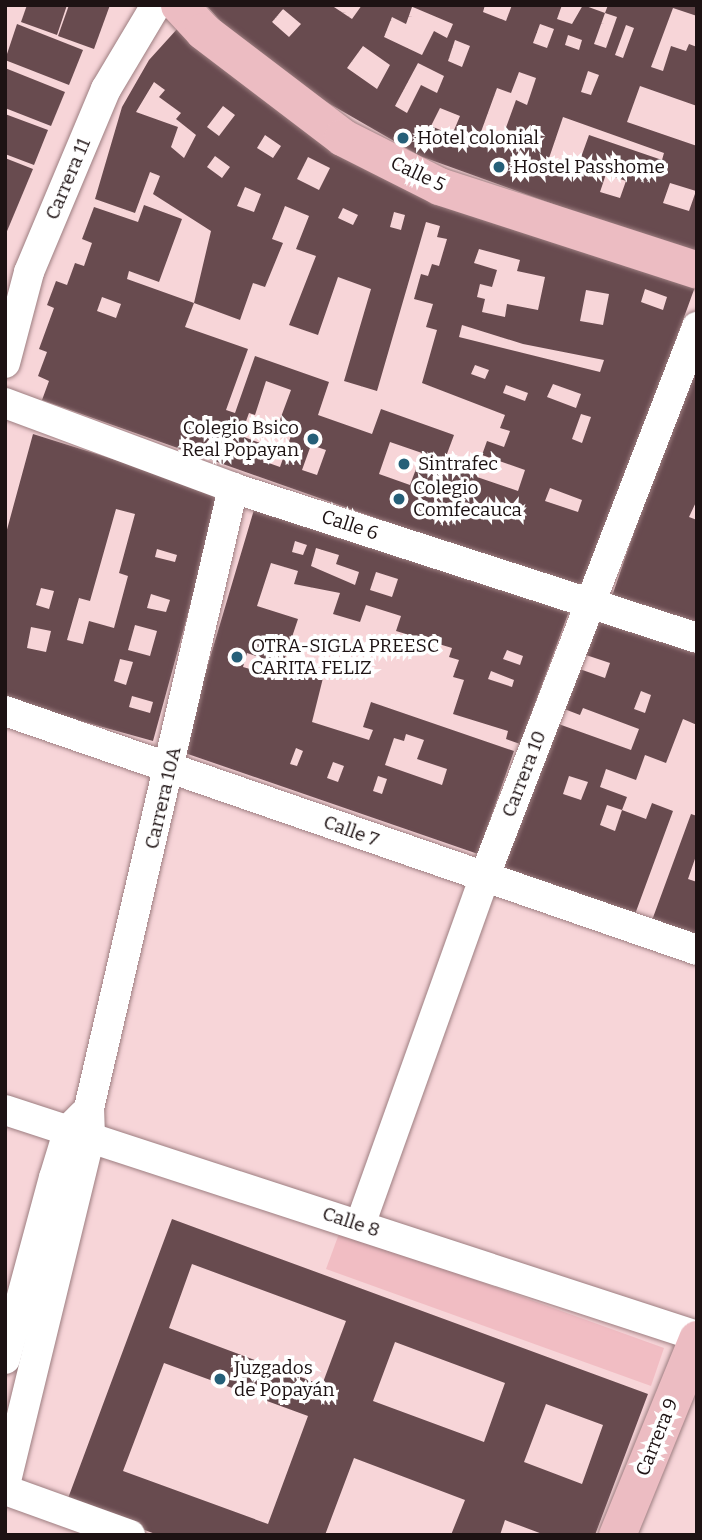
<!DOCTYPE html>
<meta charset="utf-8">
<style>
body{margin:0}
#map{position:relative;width:702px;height:1540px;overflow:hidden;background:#f7d5d8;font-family:Bitter,serif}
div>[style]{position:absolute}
.green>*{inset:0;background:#f1bdc3}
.building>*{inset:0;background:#684b4f}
.roads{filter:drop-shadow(0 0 2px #9d7e81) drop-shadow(0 0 2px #9d7e81)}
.minor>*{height:30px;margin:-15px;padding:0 15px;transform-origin:15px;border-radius:15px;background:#fff}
.major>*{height:37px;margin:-18.5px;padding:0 18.5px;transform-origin:18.5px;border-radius:18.5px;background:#ecbcc2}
.dots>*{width:19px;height:19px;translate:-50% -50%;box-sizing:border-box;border:4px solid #fff;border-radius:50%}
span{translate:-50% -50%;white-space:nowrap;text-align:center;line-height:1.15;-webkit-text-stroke:7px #fff;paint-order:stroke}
.poi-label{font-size:19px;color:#1d1213}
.left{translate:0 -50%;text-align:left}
.right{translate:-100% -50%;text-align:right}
.street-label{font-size:19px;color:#1d1213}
.frame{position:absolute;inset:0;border:7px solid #1d1213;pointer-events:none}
</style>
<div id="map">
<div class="green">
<i style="clip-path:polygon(340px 1231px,664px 1348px,651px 1386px,326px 1269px)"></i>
</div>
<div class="building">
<i style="clip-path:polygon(27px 5px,67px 5px,57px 35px,21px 22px)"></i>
<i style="clip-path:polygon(69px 5px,110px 5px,94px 49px,58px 36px)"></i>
<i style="clip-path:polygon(evenodd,206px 5px,331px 5px,352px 19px,362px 5px,408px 5px,412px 7px,406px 24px,392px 17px,384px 37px,422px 55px,434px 31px,447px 38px,453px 24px,408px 5px,485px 5px,483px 12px,506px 21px,512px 5px,562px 5px,557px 19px,572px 24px,583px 5px,605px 13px,594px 44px,606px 48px,617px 17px,605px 13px,608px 5px,697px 5px,697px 16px,673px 8px,651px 67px,663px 71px,671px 46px,686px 51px,689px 44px,697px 47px,697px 106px,640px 86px,627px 122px,697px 146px,697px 256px,420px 156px,316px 96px,235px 37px,206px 5px,283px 9px,301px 24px,289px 37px,272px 22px,283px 9px,206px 5px,540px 24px,554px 29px,547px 48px,533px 43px,540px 24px,206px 5px,626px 25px,634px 28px,623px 58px,615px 55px,626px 25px,206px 5px,568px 35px,582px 40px,579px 50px,565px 45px,568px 35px,206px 5px,455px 40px,470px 46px,462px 67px,448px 61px,455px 40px,206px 5px,363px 46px,390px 65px,377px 89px,347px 68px,363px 46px,206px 5px,418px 63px,444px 76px,437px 93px,421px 85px,407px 113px,395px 106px,418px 63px,206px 5px,588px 71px,599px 75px,591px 95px,581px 92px,588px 71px,206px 5px,519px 72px,536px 78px,527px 105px,516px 100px,499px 147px,478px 140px,497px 88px,511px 93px,519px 72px,206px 5px,440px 108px,460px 116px,452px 135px,431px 126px,440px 108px,206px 5px,563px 117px,664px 153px,662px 160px,589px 135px,575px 174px,547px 164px,563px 117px,206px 5px,606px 174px,626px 181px,620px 198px,600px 192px,606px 174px,206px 5px,670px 183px,696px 191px,689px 211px,663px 203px,670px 183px)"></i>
<i style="clip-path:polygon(17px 24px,83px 50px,69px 85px,5px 60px)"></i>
<i style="clip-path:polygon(evenodd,178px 28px,265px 97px,696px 284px,585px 592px,42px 400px,49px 381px,38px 376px,47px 352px,39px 349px,54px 308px,47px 305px,56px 281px,67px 285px,75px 263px,84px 266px,92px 243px,82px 239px,94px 207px,138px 222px,144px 205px,182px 219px,159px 282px,129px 271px,127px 279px,194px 303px,211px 231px,153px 194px,160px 176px,150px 172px,135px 213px,95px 199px,122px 107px,149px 60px,178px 28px,154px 82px,165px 90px,159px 97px,181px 113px,176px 119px,196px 135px,184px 158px,171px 147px,178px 127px,136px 112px,154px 82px,178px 28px,223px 106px,235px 115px,219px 136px,207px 127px,223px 106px,178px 28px,265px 135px,281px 146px,273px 158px,257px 148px,265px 135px,178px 28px,215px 156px,230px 167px,222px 178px,207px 167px,215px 156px,178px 28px,308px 157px,330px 168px,319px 190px,297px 179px,308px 157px,178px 28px,245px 187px,261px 194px,254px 212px,237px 206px,245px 187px,178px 28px,285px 206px,309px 216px,296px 249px,316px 256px,289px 325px,318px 335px,338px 277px,371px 289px,344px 381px,377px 391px,426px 222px,440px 226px,437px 237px,447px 239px,439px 266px,432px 264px,428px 276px,421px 274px,414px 299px,433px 304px,426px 327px,437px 330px,422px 383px,505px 415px,500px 428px,510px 431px,504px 447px,487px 441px,482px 455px,525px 470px,518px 491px,477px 477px,480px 471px,459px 464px,455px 475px,441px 470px,454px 435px,381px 409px,372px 434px,318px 415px,329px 382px,255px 356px,235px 413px,226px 410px,248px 349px,185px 327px,194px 303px,240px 320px,253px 283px,265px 287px,283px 243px,272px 239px,285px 206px,178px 28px,343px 208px,358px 215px,353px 225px,338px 218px,343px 208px,178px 28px,394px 212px,405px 215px,401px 230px,390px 227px,394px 212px,178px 28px,479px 249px,520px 260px,517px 271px,545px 277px,538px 310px,507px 304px,505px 317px,482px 312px,485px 299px,477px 297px,480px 284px,492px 287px,497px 270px,474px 263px,479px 249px,178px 28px,645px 289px,667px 297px,663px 310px,641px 302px,645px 289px,178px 28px,586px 290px,609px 294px,603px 325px,580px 321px,586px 290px,178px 28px,102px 297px,121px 304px,116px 318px,97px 311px,102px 297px,178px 28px,462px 325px,523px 344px,604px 360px,600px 372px,459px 337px,462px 325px,178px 28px,475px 365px,489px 370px,485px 379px,471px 374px,475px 365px,178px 28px,266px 381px,291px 390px,278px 425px,293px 430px,280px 467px,263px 461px,268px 446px,228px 431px,232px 420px,245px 424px,249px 413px,255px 415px,266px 381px,178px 28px,553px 384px,581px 394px,576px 408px,547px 397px,553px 384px,178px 28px,506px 385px,528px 393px,525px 401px,503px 393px,506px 385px,178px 28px,581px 414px,591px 417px,582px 443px,572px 439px,581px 414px,178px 28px,390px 442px,422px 453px,410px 485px,379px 474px,390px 442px,178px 28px,311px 445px,326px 450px,317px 475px,302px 470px,311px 445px,178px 28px,550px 488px,582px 500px,578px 512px,545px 501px,550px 488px)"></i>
<i style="clip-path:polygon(5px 68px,65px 92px,51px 126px,5px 108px)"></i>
<i style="clip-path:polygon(5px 114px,48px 130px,34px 165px,5px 154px)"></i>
<i style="clip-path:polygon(5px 158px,33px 169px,5px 236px)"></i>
<i style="clip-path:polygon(696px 352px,697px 500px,689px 517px,697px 520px,697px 629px,611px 599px)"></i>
<i style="clip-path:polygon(evenodd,33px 434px,221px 493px,153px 741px,5px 700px,5px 537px,33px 434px,116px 509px,135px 514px,119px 573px,128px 576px,114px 628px,89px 621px,83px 644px,67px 640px,79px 598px,90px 601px,116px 509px,33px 434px,157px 549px,177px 555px,175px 562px,155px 557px,157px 549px,33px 434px,41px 588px,54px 591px,49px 609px,36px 605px,41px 588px,33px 434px,151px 594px,170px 600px,166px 612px,147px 608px,151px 594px,33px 434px,135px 625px,157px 631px,150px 656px,128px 650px,135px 625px,33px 434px,31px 627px,51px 631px,46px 652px,27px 648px,31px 627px,33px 434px,120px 659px,133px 662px,126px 685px,114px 681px,120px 659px,33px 434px,132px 696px,153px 702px,150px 713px,129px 707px,132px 696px)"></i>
<i style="clip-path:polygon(evenodd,256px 503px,571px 606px,520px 744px,506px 739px,508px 731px,453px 714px,464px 680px,453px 677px,459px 660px,449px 657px,452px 648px,396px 631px,401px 616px,366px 605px,360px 622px,333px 614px,340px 593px,294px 584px,298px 571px,271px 563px,257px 606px,298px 619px,283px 664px,323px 678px,312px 722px,369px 740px,373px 730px,363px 727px,371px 702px,514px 751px,478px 854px,182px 752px,256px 503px,295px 541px,307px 545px,303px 555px,292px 552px,295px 541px,256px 503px,316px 548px,339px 555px,336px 564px,359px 572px,355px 585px,311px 566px,316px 548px,256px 503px,376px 572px,398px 579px,392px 597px,370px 590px,376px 572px,256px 503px,507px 650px,523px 656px,520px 665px,503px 659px,507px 650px,256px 503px,247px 653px,271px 661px,267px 674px,243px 667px,247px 653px,256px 503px,491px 671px,514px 680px,512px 687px,488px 679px,491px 671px,256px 503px,406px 734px,424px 740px,417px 759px,447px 769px,442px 785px,385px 765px,394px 738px,404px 741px,406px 734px,256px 503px,296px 748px,303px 751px,297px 766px,290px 764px,296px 748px,256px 503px,333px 762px,344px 766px,338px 782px,327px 778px,333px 762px,256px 503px,378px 776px,387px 779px,382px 794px,373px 791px,378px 776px)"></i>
<i style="clip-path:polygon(evenodd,596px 611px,697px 647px,697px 725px,683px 719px,666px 763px,645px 755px,636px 780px,606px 769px,600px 787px,627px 797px,622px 810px,607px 805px,600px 825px,615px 831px,622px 810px,646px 819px,652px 803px,673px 811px,634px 917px,500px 868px,553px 722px,631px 750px,639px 729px,583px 708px,580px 715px,559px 707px,574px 667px,605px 678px,610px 663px,580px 653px,596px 611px,641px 691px,651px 695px,645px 713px,634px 709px,641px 691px,596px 611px,569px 776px,588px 782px,581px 800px,563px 794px,569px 776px)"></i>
<i style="clip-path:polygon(691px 814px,697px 816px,697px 853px,688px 879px,697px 882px,697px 940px,651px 923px)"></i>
<i style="clip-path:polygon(evenodd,172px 1219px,648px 1394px,595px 1535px,545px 1535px,505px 1520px,500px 1535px,451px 1535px,465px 1500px,354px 1458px,325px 1535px,158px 1535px,67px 1501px,172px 1219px,192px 1264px,346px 1321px,322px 1385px,169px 1328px,192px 1264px,172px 1219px,395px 1342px,505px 1383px,484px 1442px,373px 1401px,395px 1342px,172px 1219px,164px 1363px,308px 1416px,268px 1524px,123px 1471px,164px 1363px,172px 1219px,546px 1404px,603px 1425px,582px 1484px,524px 1462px,546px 1404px)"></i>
</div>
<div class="roads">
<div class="minor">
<i style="left:5px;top:363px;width:94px;rotate:-75.2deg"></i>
<i style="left:29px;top:272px;width:199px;rotate:-67.2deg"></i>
<i style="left:106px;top:89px;width:98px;rotate:-59.2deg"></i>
<i style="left:5px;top:403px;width:243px;rotate:20.4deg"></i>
<i style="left:233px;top:488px;width:488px;rotate:17.9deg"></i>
<i style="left:5px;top:711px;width:732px;rotate:19.05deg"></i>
<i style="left:5px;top:1110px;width:728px;rotate:18.09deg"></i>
<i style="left:360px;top:1225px;width:368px;rotate:-70.3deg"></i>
<i style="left:484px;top:878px;width:591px;rotate:-68.86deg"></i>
<i style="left:5px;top:1359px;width:188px;rotate:-74.9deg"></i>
<i style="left:54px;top:1178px;width:51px;rotate:-73deg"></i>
<i style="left:69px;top:1129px;width:20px;rotate:-45deg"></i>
<i style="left:5px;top:1485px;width:359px;rotate:-76.3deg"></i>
<i style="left:90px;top:1136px;width:28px;rotate:-92deg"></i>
<i style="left:89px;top:1108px;width:637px;rotate:-76.92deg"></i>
<i style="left:5px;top:1490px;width:133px;rotate:19.8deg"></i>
</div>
<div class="major">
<i style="left:179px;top:5px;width:35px;rotate:47deg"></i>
<i style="left:203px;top:31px;width:175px;rotate:37.3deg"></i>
<i style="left:342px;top:137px;width:109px;rotate:26.8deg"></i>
<i style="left:439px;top:186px;width:271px;rotate:18deg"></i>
<i style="left:617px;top:1535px;width:212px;rotate:-67.8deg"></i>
</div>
</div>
<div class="dots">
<i style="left:403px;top:138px;background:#255f78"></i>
<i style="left:499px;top:167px;background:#255f78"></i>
<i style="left:313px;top:439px;background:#255f78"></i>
<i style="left:404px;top:464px;background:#255f78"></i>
<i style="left:399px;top:499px;background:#255f78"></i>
<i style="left:237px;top:657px;background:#255f78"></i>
<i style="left:220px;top:1379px;background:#255f78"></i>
</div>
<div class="poi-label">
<span class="left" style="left:417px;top:138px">Hotel colonial</span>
<span class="left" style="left:513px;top:167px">Hostel Passhome</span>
<span class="right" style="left:299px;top:439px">Colegio Bsico<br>Real Popayan</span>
<span class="left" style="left:418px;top:464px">Sintrafec</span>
<span class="left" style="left:413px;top:499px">Colegio<br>Comfecauca</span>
<span class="left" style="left:251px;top:657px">OTRA-SIGLA PREESC<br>CARITA FELIZ</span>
<span class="left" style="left:234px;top:1379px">Juzgados<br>de Popayán</span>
</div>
<div class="street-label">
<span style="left:418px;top:174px;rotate:25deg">Calle 5</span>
<span style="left:68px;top:179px;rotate:-67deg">Carrera 11</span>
<span style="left:350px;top:525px;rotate:18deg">Calle 6</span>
<span style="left:524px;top:774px;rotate:-69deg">Carrera 10</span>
<span style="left:163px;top:798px;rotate:-77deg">Carrera 10A</span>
<span style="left:351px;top:831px;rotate:20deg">Calle 7</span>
<span style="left:351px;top:1222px;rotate:18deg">Calle 8</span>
<span style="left:657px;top:1437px;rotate:-68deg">Carrera 9</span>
</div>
<div class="frame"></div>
</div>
